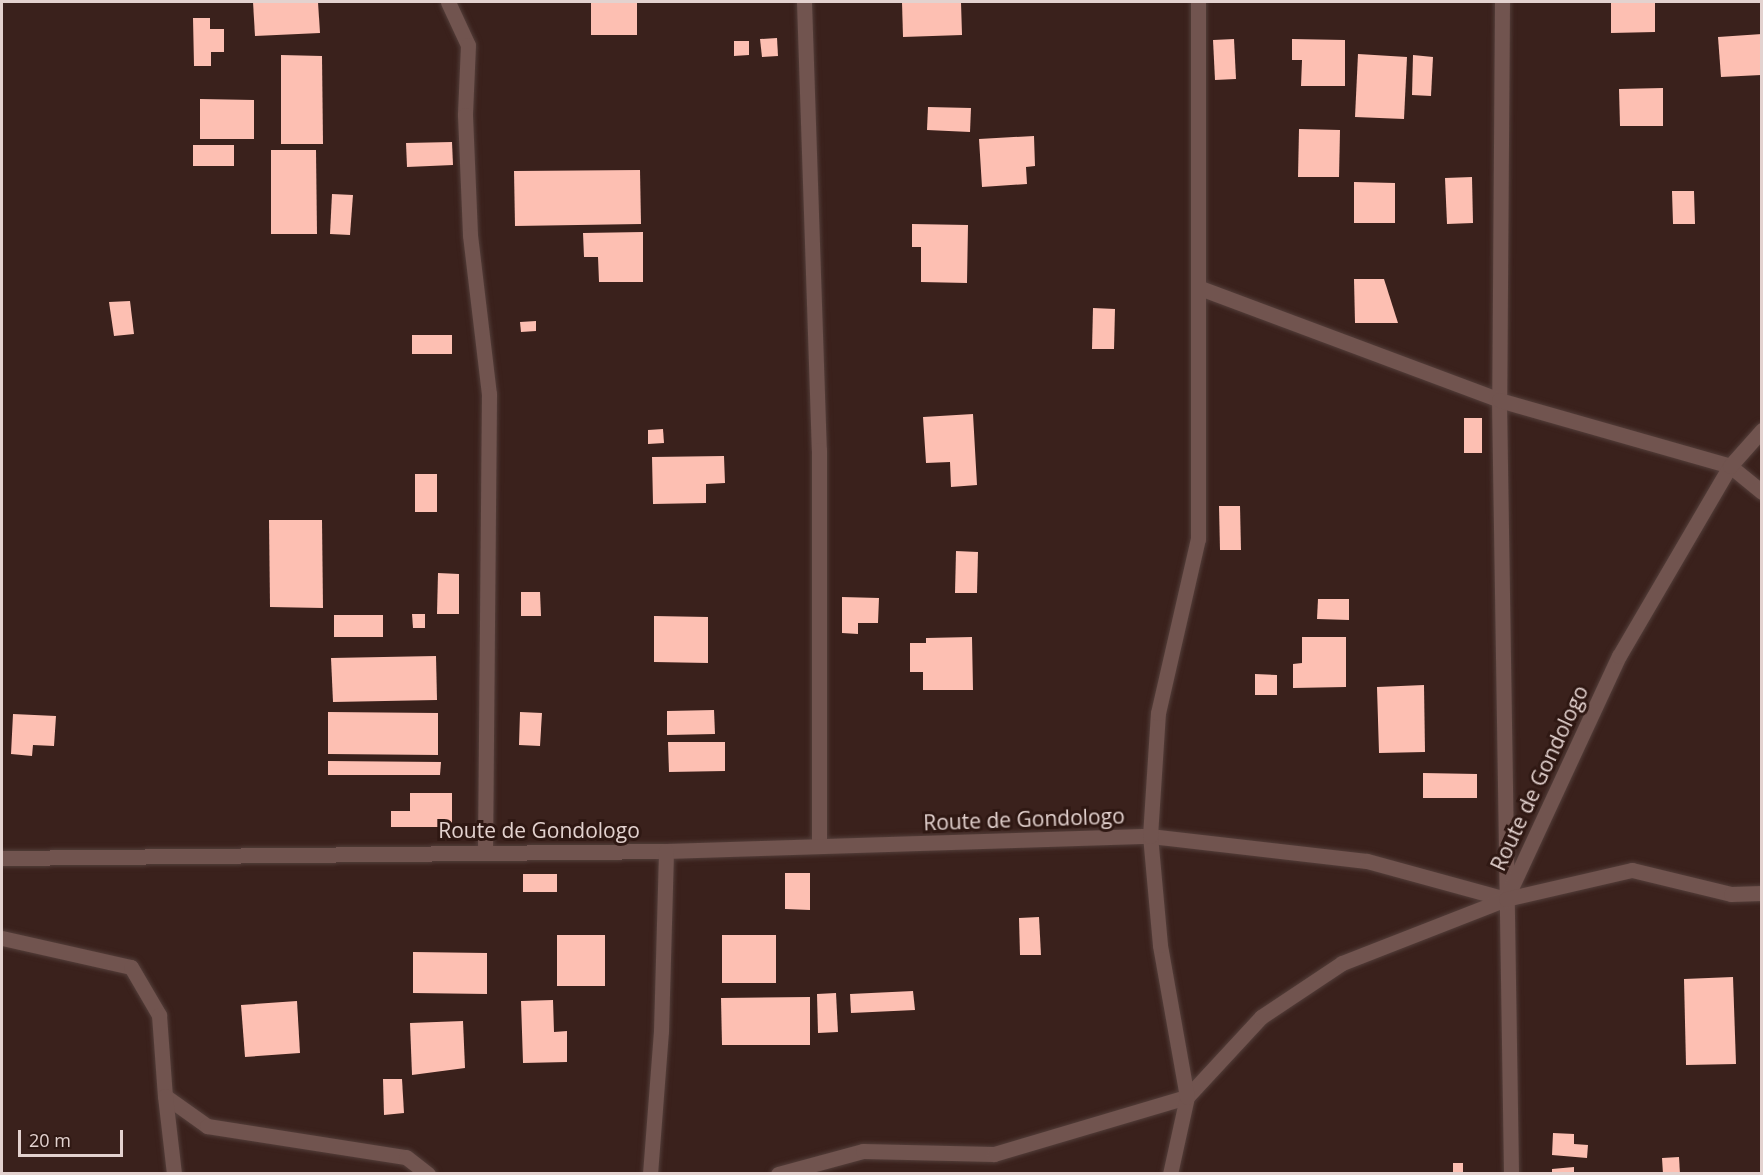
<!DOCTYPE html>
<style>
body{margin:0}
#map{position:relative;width:1763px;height:1175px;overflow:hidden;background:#3a211c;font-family:"Open Sans",sans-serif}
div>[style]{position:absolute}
.building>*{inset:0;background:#fdbfb2}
.roads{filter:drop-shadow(0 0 2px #533e3a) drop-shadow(0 0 2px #533e3a)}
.street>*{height:15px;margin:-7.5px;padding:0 7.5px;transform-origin:7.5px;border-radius:7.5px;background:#71544f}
span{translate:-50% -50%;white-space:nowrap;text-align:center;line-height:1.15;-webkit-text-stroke:6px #2f1813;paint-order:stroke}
.street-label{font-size:21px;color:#e3d2cf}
.frame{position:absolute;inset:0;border:3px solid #e3d2cf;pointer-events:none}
.scale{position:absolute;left:18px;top:1130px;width:105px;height:27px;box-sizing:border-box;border:3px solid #e3d2cf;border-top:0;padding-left:8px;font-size:18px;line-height:21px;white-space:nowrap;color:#e3d2cf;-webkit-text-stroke:4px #2f1813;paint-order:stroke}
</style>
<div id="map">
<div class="building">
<i style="clip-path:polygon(253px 2px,318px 2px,320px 33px,255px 36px)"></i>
<i style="clip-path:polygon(591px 2px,637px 2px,637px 35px,591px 35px)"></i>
<i style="clip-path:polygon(902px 2px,961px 2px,962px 35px,903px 37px)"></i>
<i style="clip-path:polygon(1611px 2px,1655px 2px,1655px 32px,1611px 33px)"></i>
<i style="clip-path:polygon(193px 18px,210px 18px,210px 29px,224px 29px,224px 52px,211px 52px,211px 66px,194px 66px)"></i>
<i style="clip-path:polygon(1762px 34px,1761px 75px,1721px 77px,1718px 37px)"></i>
<i style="clip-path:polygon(777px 38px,778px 56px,762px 57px,760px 39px)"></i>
<i style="clip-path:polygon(1234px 39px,1236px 79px,1215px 80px,1213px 40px)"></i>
<i style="clip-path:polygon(1292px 39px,1345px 40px,1345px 86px,1301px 86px,1302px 60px,1292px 60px)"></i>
<i style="clip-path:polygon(734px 41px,749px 41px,749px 55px,734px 56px)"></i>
<i style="clip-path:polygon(1358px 54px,1407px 57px,1404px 119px,1355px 117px)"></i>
<i style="clip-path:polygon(281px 55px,322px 56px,323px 144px,281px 144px)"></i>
<i style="clip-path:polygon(1413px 55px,1433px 57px,1431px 96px,1412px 95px)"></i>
<i style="clip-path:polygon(1663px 88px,1663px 126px,1620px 126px,1619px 89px)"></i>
<i style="clip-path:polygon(200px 99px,254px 100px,254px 139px,200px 139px)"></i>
<i style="clip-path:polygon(928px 107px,971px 108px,970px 132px,927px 130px)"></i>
<i style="clip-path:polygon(1299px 129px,1340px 130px,1339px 177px,1298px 177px)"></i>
<i style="clip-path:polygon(1034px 136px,1035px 166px,1026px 167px,1027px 184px,982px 187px,979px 139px)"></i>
<i style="clip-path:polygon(452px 142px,453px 165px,407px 167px,406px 143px)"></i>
<i style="clip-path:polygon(193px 145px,234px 145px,234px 166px,193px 166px)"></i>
<i style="clip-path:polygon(271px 150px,316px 150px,317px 234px,271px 234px)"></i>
<i style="clip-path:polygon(640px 170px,641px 224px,515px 226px,514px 171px)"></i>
<i style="clip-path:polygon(1472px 177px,1473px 223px,1447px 224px,1445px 178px)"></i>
<i style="clip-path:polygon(1354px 182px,1395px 183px,1395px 223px,1354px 223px)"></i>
<i style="clip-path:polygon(1672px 191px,1694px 191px,1695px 224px,1673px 224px)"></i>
<i style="clip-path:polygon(332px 194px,353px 195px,350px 235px,330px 234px)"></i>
<i style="clip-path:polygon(912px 224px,968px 225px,967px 283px,921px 282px,921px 247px,912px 247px)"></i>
<i style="clip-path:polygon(643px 232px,643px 282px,599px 282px,598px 257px,584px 257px,583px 233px)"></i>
<i style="clip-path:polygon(1354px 279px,1384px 279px,1398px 323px,1355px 323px)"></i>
<i style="clip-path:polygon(130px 301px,134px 334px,114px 336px,109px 302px)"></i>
<i style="clip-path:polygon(1093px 308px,1115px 309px,1114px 349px,1092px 349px)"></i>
<i style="clip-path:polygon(536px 321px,536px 331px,521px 332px,520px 322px)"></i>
<i style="clip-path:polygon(412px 335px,452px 335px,452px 354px,412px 354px)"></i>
<i style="clip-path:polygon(973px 414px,977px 485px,951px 487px,950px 462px,926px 463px,923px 417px)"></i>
<i style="clip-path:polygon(1464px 418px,1482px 418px,1482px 453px,1464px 453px)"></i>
<i style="clip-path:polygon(663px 429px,664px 443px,648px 444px,648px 430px)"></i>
<i style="clip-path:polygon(724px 456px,725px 483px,706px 484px,706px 503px,653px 504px,652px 457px)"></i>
<i style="clip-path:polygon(415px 474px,437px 474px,437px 512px,415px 512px)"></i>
<i style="clip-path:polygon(1219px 506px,1240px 506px,1241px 550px,1220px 550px)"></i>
<i style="clip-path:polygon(269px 520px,322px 520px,323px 608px,270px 607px)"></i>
<i style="clip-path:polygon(956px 551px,978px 552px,977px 593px,955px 593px)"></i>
<i style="clip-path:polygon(438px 573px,459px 574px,459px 614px,437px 614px)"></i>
<i style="clip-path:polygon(521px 592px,540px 592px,541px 616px,521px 616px)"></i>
<i style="clip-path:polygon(842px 597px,879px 598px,878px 623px,858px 623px,858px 634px,842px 633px)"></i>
<i style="clip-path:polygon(1318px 599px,1349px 599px,1349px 620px,1317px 619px)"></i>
<i style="clip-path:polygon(412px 614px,425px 614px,425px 628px,413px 628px)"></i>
<i style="clip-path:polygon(334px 615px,383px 615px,383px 637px,334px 637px)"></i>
<i style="clip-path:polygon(654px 616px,708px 617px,708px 663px,654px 662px)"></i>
<i style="clip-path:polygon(972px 637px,973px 690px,923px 690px,923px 672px,910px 672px,910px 643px,926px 643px,926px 638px)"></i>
<i style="clip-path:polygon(1302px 637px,1346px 637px,1346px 687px,1293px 688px,1293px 664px,1302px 663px)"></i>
<i style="clip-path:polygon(436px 656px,437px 700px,333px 702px,331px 658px)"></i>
<i style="clip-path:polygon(1255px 674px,1277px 675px,1277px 695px,1255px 695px)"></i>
<i style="clip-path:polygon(1424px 685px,1425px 752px,1379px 753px,1377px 687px)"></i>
<i style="clip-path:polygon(714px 710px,715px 734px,667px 735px,667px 711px)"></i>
<i style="clip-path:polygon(328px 712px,438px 713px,438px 755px,328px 754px)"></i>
<i style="clip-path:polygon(520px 712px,542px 713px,540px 746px,519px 745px)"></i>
<i style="clip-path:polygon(13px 714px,56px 716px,54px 746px,33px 745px,32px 756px,11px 754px)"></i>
<i style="clip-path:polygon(668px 742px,725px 742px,725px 771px,669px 772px)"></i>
<i style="clip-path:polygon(328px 761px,441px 762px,440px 775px,328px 775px)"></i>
<i style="clip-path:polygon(1423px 773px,1477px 774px,1477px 798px,1423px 798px)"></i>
<i style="clip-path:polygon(410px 793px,452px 793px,452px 827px,391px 827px,391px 811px,410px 811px)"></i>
<i style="clip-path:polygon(785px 873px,810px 873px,810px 910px,785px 909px)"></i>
<i style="clip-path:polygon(523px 874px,557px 874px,557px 892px,523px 892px)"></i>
<i style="clip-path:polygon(1039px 917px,1041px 955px,1020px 955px,1019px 918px)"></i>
<i style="clip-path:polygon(557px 935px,605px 935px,605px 986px,557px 986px)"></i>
<i style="clip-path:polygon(722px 935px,776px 935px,776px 983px,722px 983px)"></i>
<i style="clip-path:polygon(413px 952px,487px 953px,487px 994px,413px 993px)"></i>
<i style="clip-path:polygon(1733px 977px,1736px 1064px,1686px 1065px,1684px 979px)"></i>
<i style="clip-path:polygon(913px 991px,915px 1010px,851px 1013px,850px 994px)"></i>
<i style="clip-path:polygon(836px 993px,838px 1032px,818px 1033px,817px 994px)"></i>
<i style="clip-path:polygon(810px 997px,810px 1045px,722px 1045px,721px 998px)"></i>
<i style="clip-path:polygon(553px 1000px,554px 1032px,567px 1031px,567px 1062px,523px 1063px,521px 1001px)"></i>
<i style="clip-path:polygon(297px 1001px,300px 1053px,245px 1057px,241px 1005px)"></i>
<i style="clip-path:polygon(463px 1021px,465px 1068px,412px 1075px,410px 1023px)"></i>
<i style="clip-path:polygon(383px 1079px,402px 1079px,404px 1113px,384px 1115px)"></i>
<i style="clip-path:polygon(1553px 1133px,1574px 1134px,1574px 1144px,1588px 1145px,1587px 1158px,1552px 1155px)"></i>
<i style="clip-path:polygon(1679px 1157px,1680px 1174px,1663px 1174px,1662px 1158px)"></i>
<i style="clip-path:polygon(1453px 1163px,1463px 1163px,1463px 1174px,1453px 1174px)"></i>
<i style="clip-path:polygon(1574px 1167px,1574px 1174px,1552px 1174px,1552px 1169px)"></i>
</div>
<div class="roads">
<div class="street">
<i style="left:448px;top:2px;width:47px;rotate:65.1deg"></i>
<i style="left:468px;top:45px;width:70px;rotate:92.5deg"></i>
<i style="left:465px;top:115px;width:120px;rotate:87.6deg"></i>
<i style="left:470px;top:235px;width:160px;rotate:83.2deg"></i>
<i style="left:489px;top:394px;width:456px;rotate:90.5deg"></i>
<i style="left:804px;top:2px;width:448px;rotate:88.1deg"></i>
<i style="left:819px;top:450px;width:394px;rotate:90deg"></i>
<i style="left:1502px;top:2px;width:398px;rotate:90.4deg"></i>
<i style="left:1499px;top:400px;width:774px;rotate:89.11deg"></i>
<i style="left:1200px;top:288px;width:319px;rotate:20.5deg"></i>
<i style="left:1499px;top:400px;width:240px;rotate:15.9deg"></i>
<i style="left:1730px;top:466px;width:41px;rotate:39.1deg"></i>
<i style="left:2px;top:858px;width:664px;rotate:-0.6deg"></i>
<i style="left:666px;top:851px;width:484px;rotate:-1.8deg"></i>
<i style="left:1150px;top:836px;width:218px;rotate:6.6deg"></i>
<i style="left:1367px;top:861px;width:144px;rotate:15.3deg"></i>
<i style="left:1506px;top:899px;width:268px;rotate:-65.1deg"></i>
<i style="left:1619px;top:656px;width:220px;rotate:-59.7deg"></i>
<i style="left:1730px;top:466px;width:48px;rotate:-48.4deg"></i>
<i style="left:2px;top:938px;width:132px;rotate:12.7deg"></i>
<i style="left:131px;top:967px;width:56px;rotate:59.7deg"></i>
<i style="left:159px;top:1015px;width:81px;rotate:85.8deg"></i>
<i style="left:165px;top:1096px;width:52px;rotate:35.5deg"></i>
<i style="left:207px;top:1126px;width:201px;rotate:8.9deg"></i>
<i style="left:406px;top:1157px;width:28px;rotate:38deg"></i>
<i style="left:165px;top:1096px;width:79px;rotate:83.4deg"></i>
<i style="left:650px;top:1174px;width:143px;rotate:-85.6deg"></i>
<i style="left:661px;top:1031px;width:180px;rotate:-88.4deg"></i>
<i style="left:778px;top:1174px;width:88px;rotate:-15.1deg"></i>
<i style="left:863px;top:1151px;width:131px;rotate:1.3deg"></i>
<i style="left:994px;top:1154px;width:201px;rotate:-16.5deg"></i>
<i style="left:1187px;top:1097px;width:109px;rotate:-47.2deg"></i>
<i style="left:1261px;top:1017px;width:97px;rotate:-33.7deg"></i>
<i style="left:1342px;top:963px;width:176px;rotate:-21.3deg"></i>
<i style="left:1506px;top:899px;width:129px;rotate:-13deg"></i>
<i style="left:1632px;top:870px;width:102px;rotate:13.6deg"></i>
<i style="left:1731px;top:894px;width:31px;rotate:-2deg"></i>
<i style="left:1170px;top:1174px;width:79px;rotate:-77.6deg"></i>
<i style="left:1187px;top:1097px;width:154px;rotate:-100.1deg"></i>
<i style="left:1160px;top:945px;width:109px;rotate:-95.2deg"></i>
<i style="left:1150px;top:836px;width:123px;rotate:-86.3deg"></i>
<i style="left:1158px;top:713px;width:179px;rotate:-77.1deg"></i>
<i style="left:1198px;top:539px;width:537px;rotate:-90deg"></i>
</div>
</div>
<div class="street-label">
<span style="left:1539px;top:778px;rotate:-65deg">Route de Gondologo</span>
<span style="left:1024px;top:819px;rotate:-2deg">Route de Gondologo</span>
<span style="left:539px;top:830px">Route de Gondologo</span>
</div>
<div class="frame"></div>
<div class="scale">20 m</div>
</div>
